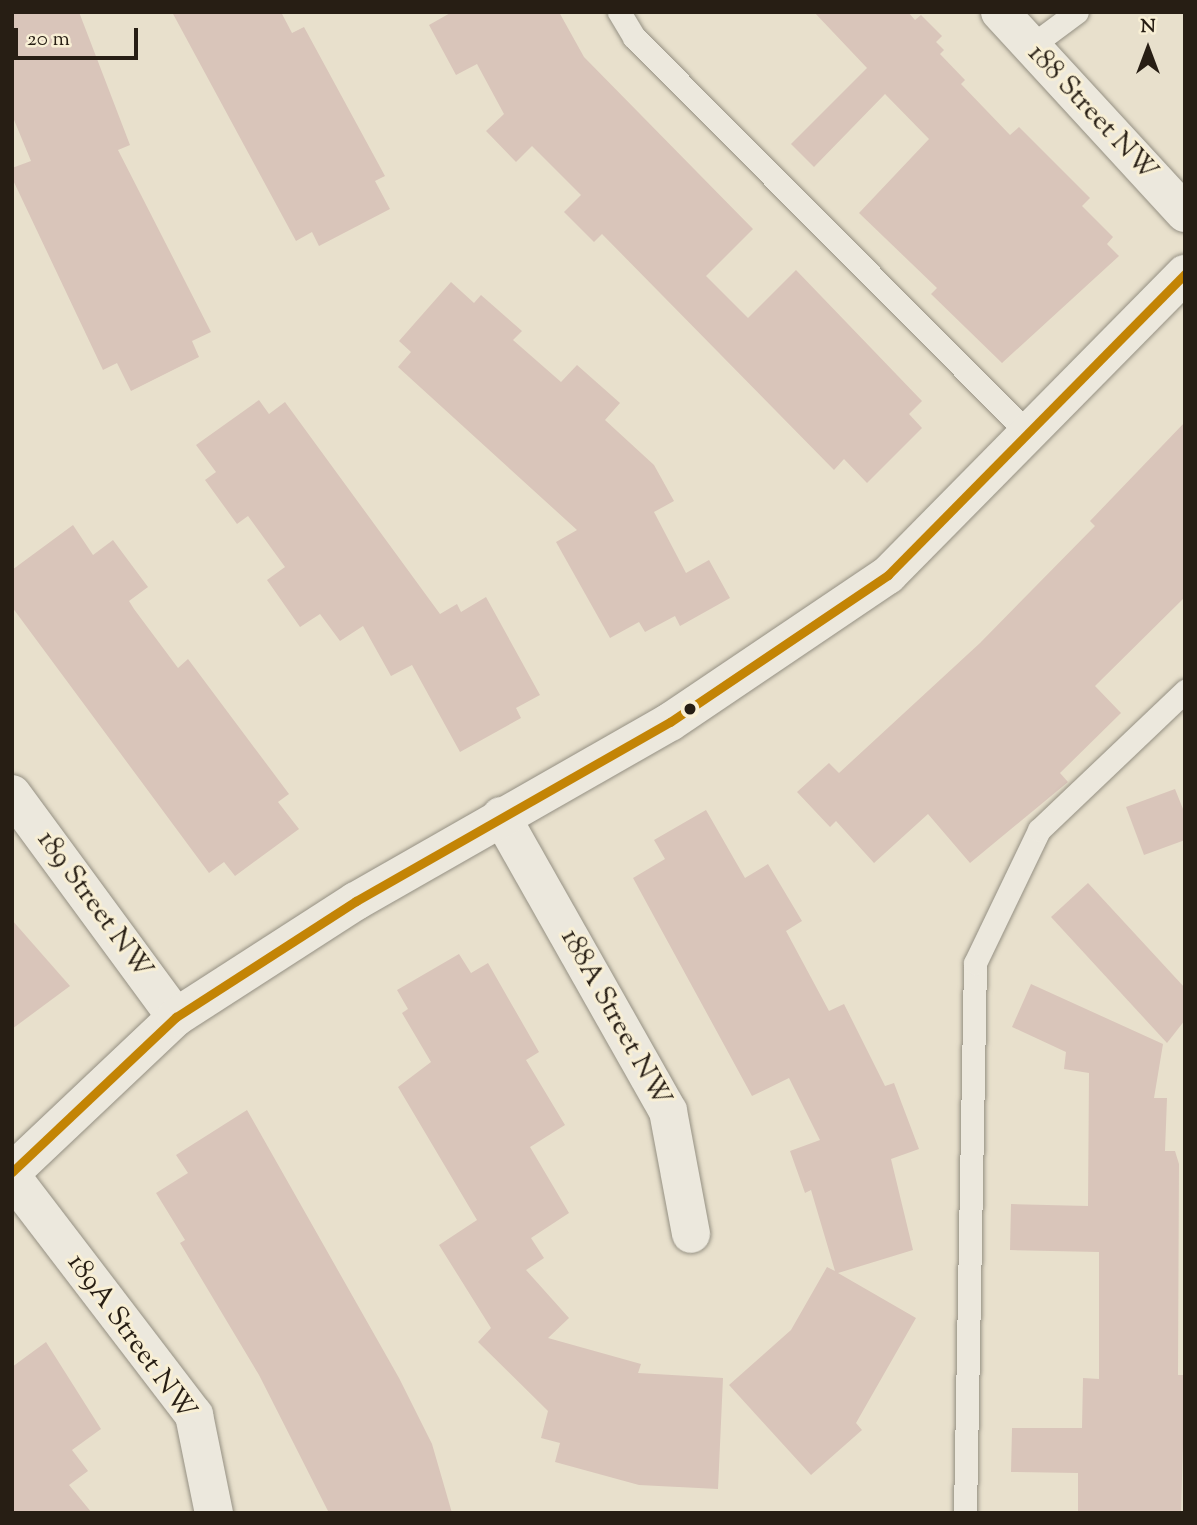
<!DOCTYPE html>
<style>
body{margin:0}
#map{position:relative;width:1197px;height:1525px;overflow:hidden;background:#e8e0cc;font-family:"Sorts Mill Goudy",serif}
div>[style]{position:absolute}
.building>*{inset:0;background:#d9c5ba}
.roads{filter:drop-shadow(0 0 2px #959083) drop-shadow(0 0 2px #959083)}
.service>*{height:23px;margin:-11.5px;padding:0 11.5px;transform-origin:11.5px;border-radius:11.5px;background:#ece8dd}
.minor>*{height:38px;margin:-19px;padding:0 19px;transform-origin:19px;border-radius:19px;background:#ece8dd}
.tertiary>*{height:38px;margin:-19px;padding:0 19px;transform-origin:19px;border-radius:19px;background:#ece8dd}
.bus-1>*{height:9px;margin:-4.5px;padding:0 4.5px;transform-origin:4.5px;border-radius:4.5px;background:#c38405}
.dots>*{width:19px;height:19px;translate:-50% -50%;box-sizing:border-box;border:4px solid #f8efd5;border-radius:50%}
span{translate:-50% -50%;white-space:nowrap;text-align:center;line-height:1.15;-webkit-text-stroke:6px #f8efd5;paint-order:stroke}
.street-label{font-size:28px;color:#271e14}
.frame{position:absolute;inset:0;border:14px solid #271e14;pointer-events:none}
.north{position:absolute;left:1113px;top:14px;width:70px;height:70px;-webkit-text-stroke:5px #f8efd5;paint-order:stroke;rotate:0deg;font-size:19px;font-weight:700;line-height:28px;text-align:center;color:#271e14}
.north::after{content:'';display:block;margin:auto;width:24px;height:32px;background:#271e14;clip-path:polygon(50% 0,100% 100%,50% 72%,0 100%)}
.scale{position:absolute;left:14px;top:28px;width:124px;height:32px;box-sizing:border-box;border:4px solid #271e14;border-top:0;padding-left:9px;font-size:21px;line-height:24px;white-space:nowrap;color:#271e14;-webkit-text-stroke:5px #f8efd5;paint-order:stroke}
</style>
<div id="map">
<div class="building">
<i style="clip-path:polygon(12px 12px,79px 12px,130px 145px,118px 150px,211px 332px,192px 341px,199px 357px,131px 391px,117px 363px,103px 370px,12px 178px,12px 168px,31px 161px,12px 115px)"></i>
<i style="clip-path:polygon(172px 12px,281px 12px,292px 33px,304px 27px,385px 176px,375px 181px,390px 209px,319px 246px,312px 232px,296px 241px)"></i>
<i style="clip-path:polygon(452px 12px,559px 12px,584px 57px,753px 229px,706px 276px,748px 318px,796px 270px,922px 401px,909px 414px,922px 428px,867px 483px,844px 459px,834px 470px,602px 234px,594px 242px,564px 212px,581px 195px,532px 146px,516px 162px,486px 131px,504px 114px,477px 64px,456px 75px,429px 25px)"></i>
<i style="clip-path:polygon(814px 12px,908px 12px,915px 20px,921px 15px,942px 36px,936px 42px,944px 50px,940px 54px,965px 80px,961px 84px,1010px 135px,1019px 127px,1090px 198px,1082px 206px,1113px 237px,1107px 244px,1119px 256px,1002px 363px,931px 294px,937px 288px,859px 213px,929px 139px,885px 94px,814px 167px,791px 144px,867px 68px)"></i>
<i style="clip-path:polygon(451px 282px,474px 303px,481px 295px,522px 331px,513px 340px,561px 382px,577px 365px,620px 403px,605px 420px,654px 465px,674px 501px,654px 512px,686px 573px,709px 560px,730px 598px,680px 626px,675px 616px,645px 632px,639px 622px,610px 638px,556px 542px,577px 530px,398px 367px,411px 352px,399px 341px)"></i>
<i style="clip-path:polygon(259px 400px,269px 414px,285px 402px,440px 614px,457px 604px,461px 612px,486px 597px,540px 695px,516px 708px,521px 718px,460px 752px,412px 665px,391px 676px,363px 626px,340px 641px,320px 614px,300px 627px,267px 580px,285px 567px,248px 516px,237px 524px,205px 480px,216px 472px,196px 445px)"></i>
<i style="clip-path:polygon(1185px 422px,1185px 597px,1095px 686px,1121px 713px,1060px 773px,1068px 782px,970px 863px,928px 814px,874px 863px,836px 821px,830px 827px,797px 792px,829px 763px,839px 773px,980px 643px,1095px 526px,1090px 521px)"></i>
<i style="clip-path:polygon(73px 525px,93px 555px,113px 540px,148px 587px,129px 601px,134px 609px,178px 668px,188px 659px,289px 794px,278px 802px,299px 829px,235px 876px,224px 862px,209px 873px,12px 607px,12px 570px)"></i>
<i style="clip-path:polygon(1175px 789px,1185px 814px,1185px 840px,1144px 855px,1126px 807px)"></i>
<i style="clip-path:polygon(706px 810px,745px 878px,768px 864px,802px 921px,786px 931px,829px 1011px,844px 1004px,885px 1086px,894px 1083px,919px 1149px,891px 1159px,913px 1250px,838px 1273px,916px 1318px,856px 1423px,862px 1430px,811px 1475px,729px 1385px,791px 1330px,827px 1267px,835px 1271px,811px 1190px,805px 1193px,790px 1151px,820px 1140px,789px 1078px,752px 1096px,633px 878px,665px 859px,654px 840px)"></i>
<i style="clip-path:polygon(1088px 883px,1185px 988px,1185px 1020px,1167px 1043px,1051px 917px)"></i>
<i style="clip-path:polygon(12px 920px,70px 986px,12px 1029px)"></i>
<i style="clip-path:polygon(459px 954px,471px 973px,488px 963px,539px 1052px,526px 1060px,565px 1125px,530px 1147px,569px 1213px,531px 1238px,544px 1258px,526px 1270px,569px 1318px,548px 1338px,641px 1364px,638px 1373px,723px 1378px,718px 1489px,639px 1485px,555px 1462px,560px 1443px,541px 1438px,548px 1411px,478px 1342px,491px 1328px,439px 1245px,477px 1220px,398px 1087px,431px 1062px,402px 1013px,408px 1009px,397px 990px)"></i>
<i style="clip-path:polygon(1031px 984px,1163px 1044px,1154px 1098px,1167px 1098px,1165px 1151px,1175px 1151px,1179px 1164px,1178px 1375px,1185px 1375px,1181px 1513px,1078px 1513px,1078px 1473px,1011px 1472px,1012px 1428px,1082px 1428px,1083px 1378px,1099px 1379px,1099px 1252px,1010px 1250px,1011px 1204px,1088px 1206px,1089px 1073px,1064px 1069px,1066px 1052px,1012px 1027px)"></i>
<i style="clip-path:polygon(247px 1110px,399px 1378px,432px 1444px,452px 1513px,329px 1513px,259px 1375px,180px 1243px,185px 1240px,156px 1193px,188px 1173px,176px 1155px)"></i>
<i style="clip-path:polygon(46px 1342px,101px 1429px,72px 1450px,88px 1471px,69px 1485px,92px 1513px,12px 1513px,12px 1367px)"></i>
</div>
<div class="roads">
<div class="service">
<i style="left:619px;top:12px;width:29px;rotate:59deg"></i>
<i style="left:634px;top:37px;width:557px;rotate:45.15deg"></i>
<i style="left:1031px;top:46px;width:57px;rotate:-36.5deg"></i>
<i style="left:965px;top:1513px;width:550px;rotate:-88.96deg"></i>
<i style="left:975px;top:963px;width:148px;rotate:-64.3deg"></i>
<i style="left:1039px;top:830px;width:202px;rotate:-43.6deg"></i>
</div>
<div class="minor">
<i style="left:1000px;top:12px;width:273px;rotate:47.4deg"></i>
<i style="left:501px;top:816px;width:339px;rotate:60.5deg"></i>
<i style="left:668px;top:1111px;width:125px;rotate:79.4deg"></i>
<i style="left:12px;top:1177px;width:300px;rotate:52.6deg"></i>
<i style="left:194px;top:1415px;width:100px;rotate:78.5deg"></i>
</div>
<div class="tertiary">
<i style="left:12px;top:794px;width:277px;rotate:53.7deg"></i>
<i style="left:12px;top:1172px;width:226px;rotate:-43.4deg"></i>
<i style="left:176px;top:1017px;width:214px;rotate:-32.8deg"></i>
<i style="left:356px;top:901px;width:361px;rotate:-29.7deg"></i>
<i style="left:670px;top:722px;width:263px;rotate:-34deg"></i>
<i style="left:888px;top:575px;width:423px;rotate:-45.4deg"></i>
</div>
</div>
<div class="bus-1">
<i style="left:12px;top:1172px;width:226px;rotate:-43.4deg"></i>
<i style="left:176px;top:1017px;width:214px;rotate:-32.8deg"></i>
<i style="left:356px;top:901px;width:361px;rotate:-29.7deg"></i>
<i style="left:670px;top:722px;width:263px;rotate:-34deg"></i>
<i style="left:888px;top:575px;width:423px;rotate:-45.4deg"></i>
</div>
<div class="dots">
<i style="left:690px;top:709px;background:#271e14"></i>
</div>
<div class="street-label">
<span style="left:1092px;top:113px;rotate:47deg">188 Street NW</span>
<span style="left:94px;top:905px;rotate:54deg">189 Street NW</span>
<span style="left:615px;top:1018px;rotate:61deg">188A Street NW</span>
<span style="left:131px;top:1337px;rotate:54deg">189A Street NW</span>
</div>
<div class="frame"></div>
<div class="north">N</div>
<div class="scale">20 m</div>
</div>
